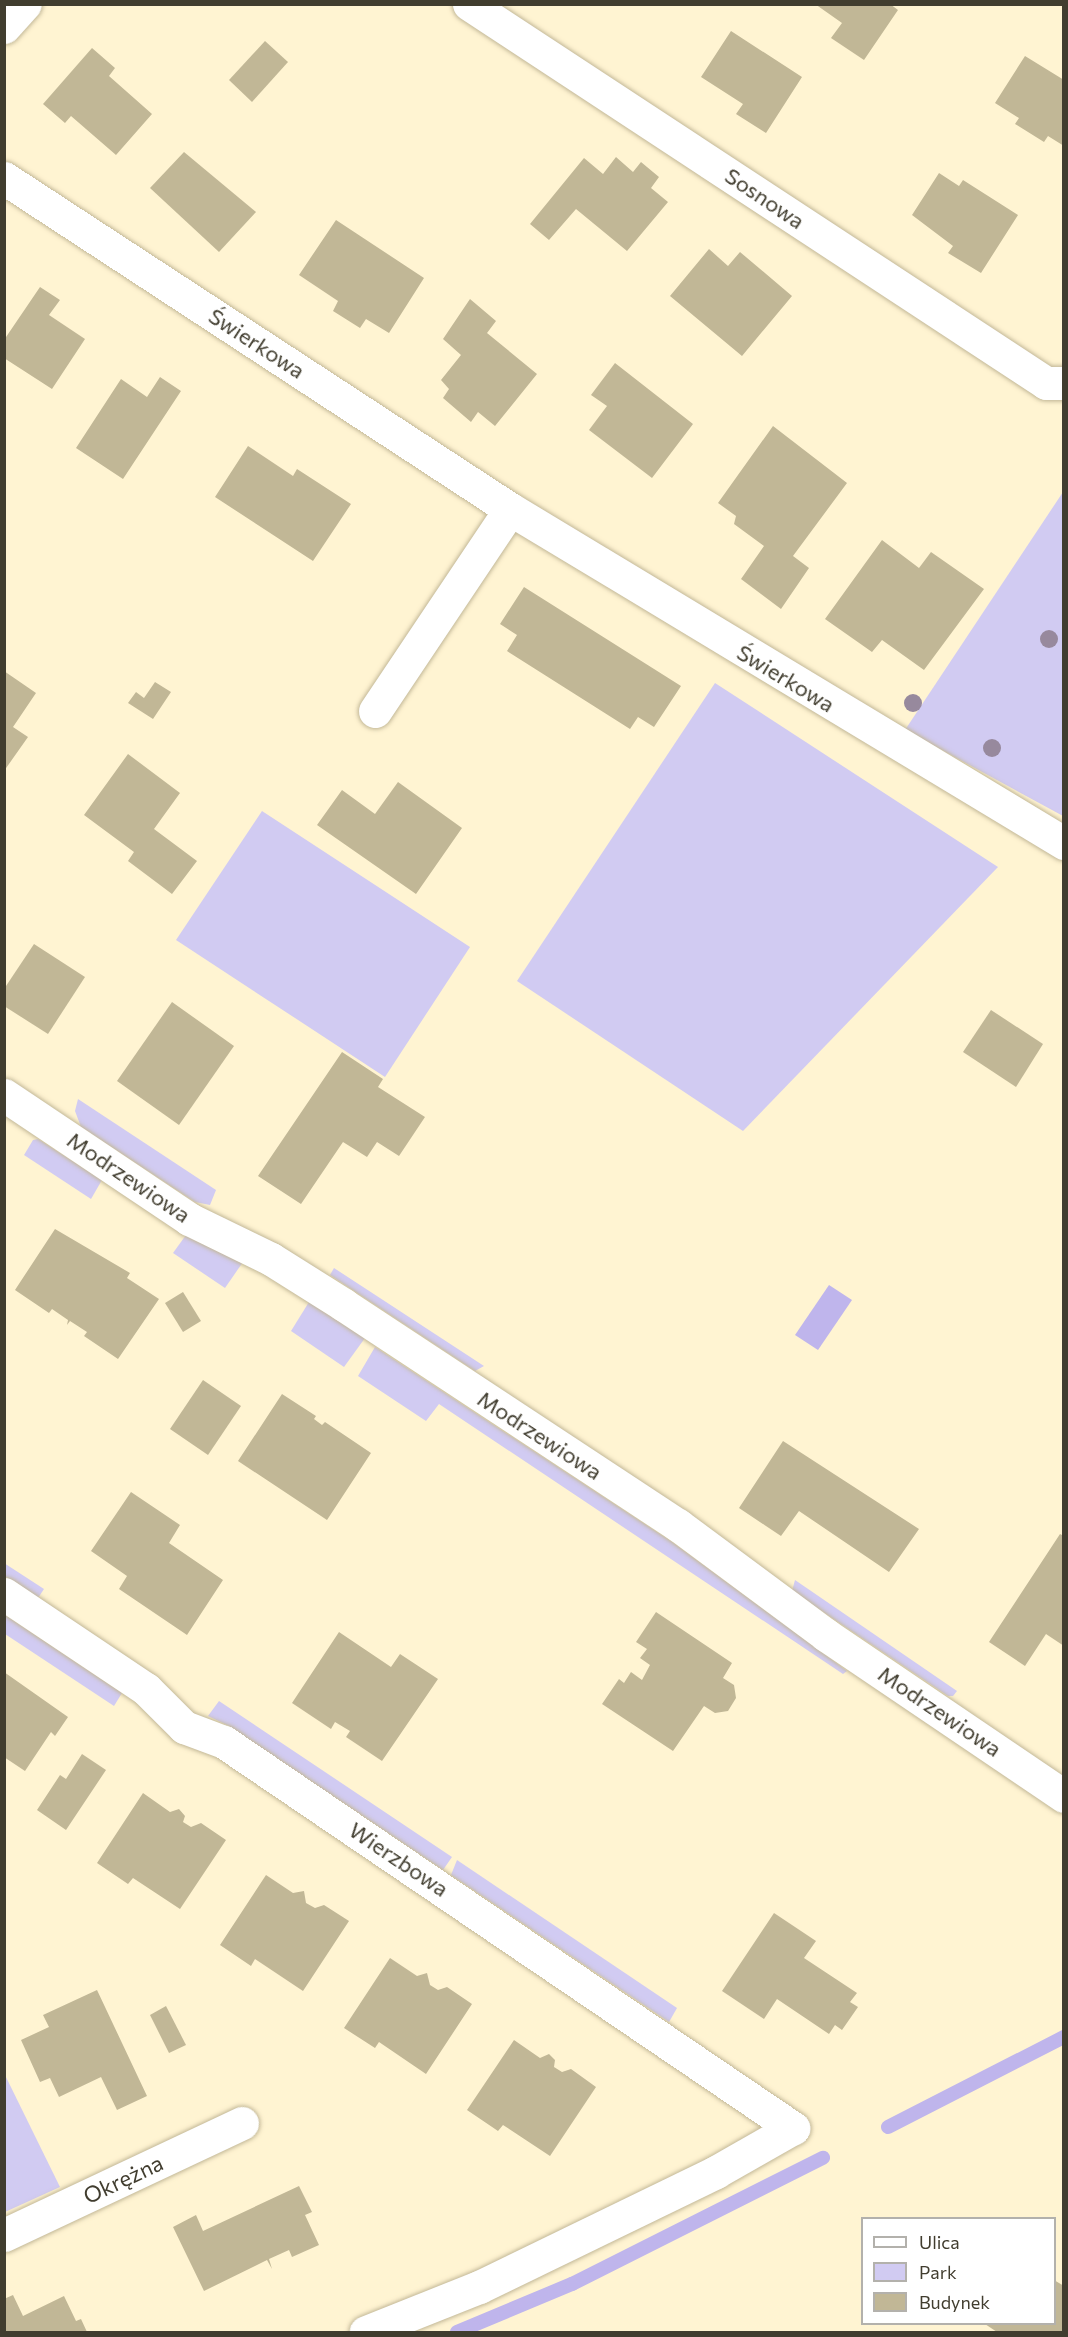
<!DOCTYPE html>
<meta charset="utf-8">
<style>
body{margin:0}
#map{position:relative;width:1068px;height:2337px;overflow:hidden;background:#fff4d2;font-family:Commissioner,sans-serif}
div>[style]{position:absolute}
.green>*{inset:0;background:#d1cbf2}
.water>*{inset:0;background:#bfb5ec}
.stream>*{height:14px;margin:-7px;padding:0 7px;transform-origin:7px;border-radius:7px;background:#bfb5ec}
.building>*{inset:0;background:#c1b796}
.roads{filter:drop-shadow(0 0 2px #c3b898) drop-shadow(0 0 2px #c3b898)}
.minor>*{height:33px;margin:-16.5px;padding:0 16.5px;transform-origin:16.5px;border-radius:16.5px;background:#fff}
.trees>*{width:18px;height:18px;margin:-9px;border-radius:50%;background:#97899d}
span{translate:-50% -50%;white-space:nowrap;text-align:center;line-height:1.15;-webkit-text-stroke:5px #fff;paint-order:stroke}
.street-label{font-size:22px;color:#413d2f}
.frame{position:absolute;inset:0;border:6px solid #413d2f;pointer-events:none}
.legend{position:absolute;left:861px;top:2217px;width:195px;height:108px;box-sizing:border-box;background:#fff;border:2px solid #b3b1ac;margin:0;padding:8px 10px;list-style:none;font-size:18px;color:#413d2f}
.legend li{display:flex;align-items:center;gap:12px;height:30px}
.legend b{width:30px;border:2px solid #b3b1ac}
</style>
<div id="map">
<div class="green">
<i style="clip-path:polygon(1063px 492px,1063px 816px,905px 730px)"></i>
<i style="clip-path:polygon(715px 683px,998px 867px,743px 1131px,517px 981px)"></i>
<i style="clip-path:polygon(262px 811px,470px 947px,385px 1077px,176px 940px)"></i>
<i style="clip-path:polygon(78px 1099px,216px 1190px,210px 1205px,195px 1202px,81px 1127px,75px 1111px)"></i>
<i style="clip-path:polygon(38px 1139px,102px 1180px,91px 1199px,24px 1155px,33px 1140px)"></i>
<i style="clip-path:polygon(186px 1235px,243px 1262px,225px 1288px,173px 1253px)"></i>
<i style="clip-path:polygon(334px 1268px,484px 1366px,475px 1371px,330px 1275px)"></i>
<i style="clip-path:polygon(309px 1302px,365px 1338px,344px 1367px,291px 1331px)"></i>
<i style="clip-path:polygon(375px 1347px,672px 1542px,847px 1671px,843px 1674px,439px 1404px,426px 1421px,358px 1376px)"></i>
<i style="clip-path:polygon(4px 1563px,44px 1589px,38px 1598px,5px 1576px)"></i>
<i style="clip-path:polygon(795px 1580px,957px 1691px,953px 1696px,948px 1696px,792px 1591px)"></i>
<i style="clip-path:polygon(5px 1615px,122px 1693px,114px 1706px,5px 1634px)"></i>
<i style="clip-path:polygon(219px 1701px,452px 1857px,443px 1870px,229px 1726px,208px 1716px)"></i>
<i style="clip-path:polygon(457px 1860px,677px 2008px,669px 2022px,451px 1875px)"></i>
<i style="clip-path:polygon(4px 2073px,60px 2187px,5px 2212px,4px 2212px)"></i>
</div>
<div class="water">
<i style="clip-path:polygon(829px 1285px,852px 1300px,818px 1350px,795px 1335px)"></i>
</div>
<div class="stream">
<i style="left:888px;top:2127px;width:198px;rotate:-27.1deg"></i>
<i style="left:457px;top:2332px;width:125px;rotate:-22.7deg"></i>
<i style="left:572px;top:2284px;width:281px;rotate:-26.7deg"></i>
</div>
<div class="building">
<i style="clip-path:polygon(815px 4px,890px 4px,898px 10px,864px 60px,831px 38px,842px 23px)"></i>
<i style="clip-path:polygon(731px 31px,802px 77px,766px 133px,736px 114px,743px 104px,701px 77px)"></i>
<i style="clip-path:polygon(265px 41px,288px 62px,252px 102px,229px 80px)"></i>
<i style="clip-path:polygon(92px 48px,115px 68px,109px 76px,152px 114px,116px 155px,71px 116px,65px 123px,43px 104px)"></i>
<i style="clip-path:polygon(1025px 56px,1064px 80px,1064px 146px,1048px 136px,1044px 142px,1015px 124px,1019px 118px,995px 103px)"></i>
<i style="clip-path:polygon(184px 152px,256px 212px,219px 252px,150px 188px)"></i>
<i style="clip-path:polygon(616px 157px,633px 172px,641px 162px,659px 177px,651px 188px,668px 202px,627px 251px,576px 209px,549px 240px,530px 224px,584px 158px,603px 174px)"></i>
<i style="clip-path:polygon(939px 173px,959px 186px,963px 180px,1018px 215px,981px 273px,948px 253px,953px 246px,912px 215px)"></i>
<i style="clip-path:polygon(336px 220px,424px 278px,389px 333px,366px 319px,360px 328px,333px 311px,338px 301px,299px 275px)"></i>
<i style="clip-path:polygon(709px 249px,728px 266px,740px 252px,792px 296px,742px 356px,670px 296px)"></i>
<i style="clip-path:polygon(40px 287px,60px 300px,49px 315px,85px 339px,52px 389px,4px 358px,4px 340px)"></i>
<i style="clip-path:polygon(470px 299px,496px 321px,487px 333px,537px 374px,495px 426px,478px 412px,471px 422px,443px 398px,449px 389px,441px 380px,461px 355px,443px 339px)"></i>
<i style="clip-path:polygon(615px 363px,693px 424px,652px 478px,589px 430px,607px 406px,591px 395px)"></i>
<i style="clip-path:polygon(160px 377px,181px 391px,123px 479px,76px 448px,121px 379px,147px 397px)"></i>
<i style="clip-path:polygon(773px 426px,847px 483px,793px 556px,809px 568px,781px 609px,741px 579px,764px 546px,734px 524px,736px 516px,718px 503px)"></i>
<i style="clip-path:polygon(248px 446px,293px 476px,297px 469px,351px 504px,313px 561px,215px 497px)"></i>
<i style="clip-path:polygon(882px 540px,919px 568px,931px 552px,984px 589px,924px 670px,882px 640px,872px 652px,825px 619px)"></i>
<i style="clip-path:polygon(524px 587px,681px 686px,654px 727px,638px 717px,630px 729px,507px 651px,517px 635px,500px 624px)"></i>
<i style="clip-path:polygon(4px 671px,36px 693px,13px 727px,28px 737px,4px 771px)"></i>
<i style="clip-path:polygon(155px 682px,171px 692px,153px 719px,128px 703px,136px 692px,144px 698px)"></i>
<i style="clip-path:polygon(128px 754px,180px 793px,154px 829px,197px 861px,172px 894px,128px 861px,134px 852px,84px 815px)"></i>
<i style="clip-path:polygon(398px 782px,462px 828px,416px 894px,317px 825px,342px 790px,375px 814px)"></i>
<i style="clip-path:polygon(34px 944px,85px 977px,48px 1034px,4px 1006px,4px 989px)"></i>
<i style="clip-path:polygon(172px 1002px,234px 1046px,179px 1125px,117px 1081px)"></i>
<i style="clip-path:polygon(991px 1010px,1043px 1044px,1016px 1087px,963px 1052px)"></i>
<i style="clip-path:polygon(342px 1052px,383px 1079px,378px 1087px,425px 1117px,399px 1156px,377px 1142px,367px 1157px,343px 1142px,301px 1204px,258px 1176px)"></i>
<i style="clip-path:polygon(55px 1229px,130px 1273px,127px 1278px,159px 1299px,118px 1359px,84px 1336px,87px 1332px,70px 1321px,67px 1325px,68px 1320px,52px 1309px,49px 1313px,15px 1290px)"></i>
<i style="clip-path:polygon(183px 1292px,201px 1321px,183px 1332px,165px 1303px)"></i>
<i style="clip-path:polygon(203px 1380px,241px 1406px,208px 1455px,170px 1429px)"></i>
<i style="clip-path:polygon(282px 1394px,316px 1416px,314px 1419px,322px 1425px,325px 1422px,371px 1453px,327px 1520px,238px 1461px)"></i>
<i style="clip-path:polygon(783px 1441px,919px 1529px,889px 1572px,799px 1511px,781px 1536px,739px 1508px)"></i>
<i style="clip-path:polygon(131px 1492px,180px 1525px,169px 1543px,223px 1580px,187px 1635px,119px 1589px,127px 1576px,91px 1551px)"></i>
<i style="clip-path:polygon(1060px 1534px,1064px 1536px,1064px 1646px,1046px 1634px,1025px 1666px,989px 1642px)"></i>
<i style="clip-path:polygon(656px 1612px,732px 1663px,723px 1678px,734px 1685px,736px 1698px,728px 1711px,715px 1713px,704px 1706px,673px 1751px,602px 1704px,619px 1679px,624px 1683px,631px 1672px,642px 1680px,650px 1665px,640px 1658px,647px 1649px,636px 1642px)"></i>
<i style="clip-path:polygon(339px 1632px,391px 1667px,400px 1654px,438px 1679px,382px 1761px,346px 1737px,350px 1731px,335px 1722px,331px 1729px,292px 1703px)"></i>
<i style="clip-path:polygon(4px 1672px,68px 1717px,55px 1736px,51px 1732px,25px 1771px,4px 1757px)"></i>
<i style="clip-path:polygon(82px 1754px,106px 1770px,66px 1830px,37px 1810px,60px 1775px,66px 1779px)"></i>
<i style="clip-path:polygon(143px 1793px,170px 1812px,179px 1809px,185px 1816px,183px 1822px,191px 1827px,201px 1823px,226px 1840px,180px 1909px,133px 1878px,128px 1884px,97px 1863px)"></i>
<i style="clip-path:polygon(266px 1875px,293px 1893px,304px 1891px,306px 1903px,315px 1908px,324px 1905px,349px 1921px,303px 1991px,255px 1959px,251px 1966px,220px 1945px)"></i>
<i style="clip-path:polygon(774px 1913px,816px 1941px,804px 1958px,857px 1993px,850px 2002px,858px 2007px,842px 2030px,835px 2025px,829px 2034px,777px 1999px,764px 2019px,722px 1991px)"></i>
<i style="clip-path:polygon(390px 1958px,417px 1976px,427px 1973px,430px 1985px,438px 1990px,447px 1987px,472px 2004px,426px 2074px,379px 2042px,375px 2048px,344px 2028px)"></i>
<i style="clip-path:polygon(97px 1990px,147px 2096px,117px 2110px,101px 2077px,59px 2097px,50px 2078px,40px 2082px,21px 2040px,49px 2027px,43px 2015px)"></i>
<i style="clip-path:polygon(166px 2006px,186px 2045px,169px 2053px,150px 2015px)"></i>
<i style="clip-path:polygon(514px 2040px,540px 2058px,549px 2054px,555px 2060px,554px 2067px,562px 2072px,571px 2069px,596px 2087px,550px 2156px,503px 2125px,498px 2131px,467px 2110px)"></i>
<i style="clip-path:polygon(299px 2186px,312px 2212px,305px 2215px,319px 2245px,292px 2257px,289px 2250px,269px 2259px,272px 2269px,267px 2260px,204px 2291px,173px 2227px,196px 2215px,203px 2231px)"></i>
<i style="clip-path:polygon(1054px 2280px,1064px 2286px,1064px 2332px,997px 2332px,985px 2324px,1054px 2324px)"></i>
<i style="clip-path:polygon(13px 2295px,23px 2316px,64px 2296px,76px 2321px,81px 2319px,87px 2332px,4px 2332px,4px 2299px)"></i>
</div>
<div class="roads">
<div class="minor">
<i style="left:469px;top:4px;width:690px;rotate:33.3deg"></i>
<i style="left:1046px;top:383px;width:18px"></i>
<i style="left:4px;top:27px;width:31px;rotate:-48deg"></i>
<i style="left:4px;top:178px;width:605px;rotate:33.19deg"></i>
<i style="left:510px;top:509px;width:647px;rotate:31.09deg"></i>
<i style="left:375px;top:711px;width:243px;rotate:-56.2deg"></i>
<i style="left:4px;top:1095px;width:223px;rotate:33.8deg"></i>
<i style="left:189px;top:1219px;width:91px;rotate:26deg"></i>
<i style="left:271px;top:1259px;width:86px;rotate:32.2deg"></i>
<i style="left:344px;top:1305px;width:400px;rotate:33.4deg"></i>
<i style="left:678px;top:1525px;width:184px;rotate:36.6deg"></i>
<i style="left:826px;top:1635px;width:287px;rotate:34.1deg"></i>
<i style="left:4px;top:1594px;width:171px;rotate:33.8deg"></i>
<i style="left:146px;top:1689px;width:54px;rotate:45deg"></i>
<i style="left:184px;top:1727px;width:43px;rotate:20.6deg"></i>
<i style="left:224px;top:1742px;width:688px;rotate:34.15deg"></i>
<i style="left:793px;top:2128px;width:89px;rotate:150.3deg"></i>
<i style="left:716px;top:2172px;width:263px;rotate:154.1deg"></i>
<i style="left:479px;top:2287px;width:122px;rotate:158.3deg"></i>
<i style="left:4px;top:2235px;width:263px;rotate:-25.2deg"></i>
</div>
</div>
<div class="trees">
<i style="left:1049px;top:639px"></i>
<i style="left:913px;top:703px"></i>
<i style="left:992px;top:748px"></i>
</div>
<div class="street-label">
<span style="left:765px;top:198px;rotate:34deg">Sosnowa</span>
<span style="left:257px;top:343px;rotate:33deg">Świerkowa</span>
<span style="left:786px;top:678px;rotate:31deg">Świerkowa</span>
<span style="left:129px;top:1177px;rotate:34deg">Modrzewiowa</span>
<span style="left:540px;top:1435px;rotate:33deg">Modrzewiowa</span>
<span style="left:940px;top:1711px;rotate:34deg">Modrzewiowa</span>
<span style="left:399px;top:1859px;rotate:34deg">Wierzbowa</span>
<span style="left:123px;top:2179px;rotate:-25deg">Okrężna</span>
</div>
<div class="frame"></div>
<ul class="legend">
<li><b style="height:8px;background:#fff"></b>Ulica</li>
<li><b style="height:16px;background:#d1cbf2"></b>Park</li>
<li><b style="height:16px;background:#c1b796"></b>Budynek</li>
</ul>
</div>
